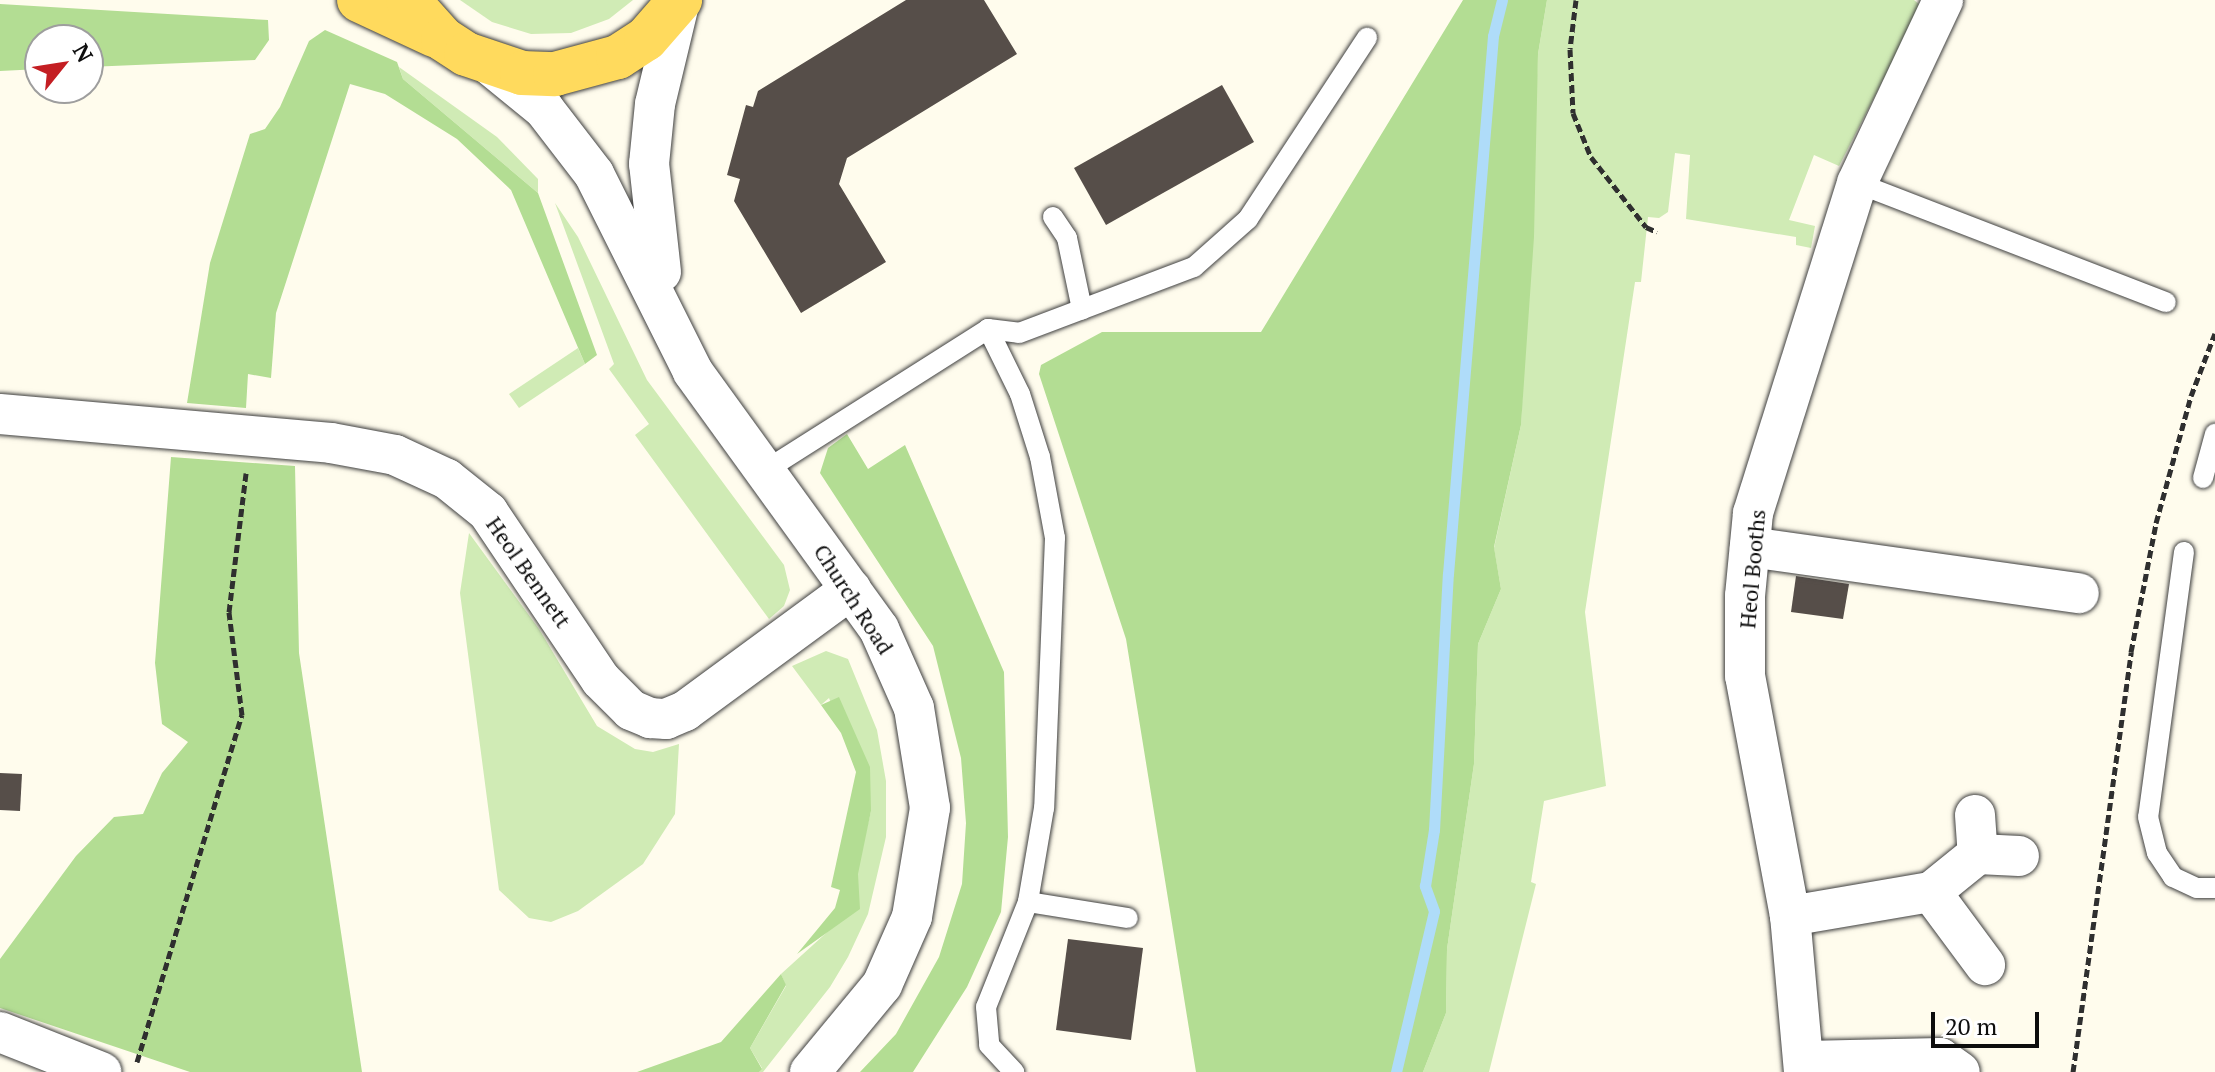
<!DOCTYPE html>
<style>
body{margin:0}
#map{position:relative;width:2215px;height:1072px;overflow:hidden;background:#fffced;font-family:"PT Serif",serif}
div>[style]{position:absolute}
.green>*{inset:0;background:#d0ebb5}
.forest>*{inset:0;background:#b3dd93}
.stream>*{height:11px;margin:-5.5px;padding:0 5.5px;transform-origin:5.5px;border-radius:5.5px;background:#afdcf9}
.building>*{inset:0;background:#564e49}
.path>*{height:5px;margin-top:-2.5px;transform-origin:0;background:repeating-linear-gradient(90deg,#2f2f2f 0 8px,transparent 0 12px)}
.roads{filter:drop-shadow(0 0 2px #404040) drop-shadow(0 0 2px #404040)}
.lane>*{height:20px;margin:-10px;padding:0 10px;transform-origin:10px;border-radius:10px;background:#fff}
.street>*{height:40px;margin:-20px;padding:0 20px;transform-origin:20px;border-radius:20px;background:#fff}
.primary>*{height:44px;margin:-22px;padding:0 22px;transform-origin:22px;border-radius:22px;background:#ffda5d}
span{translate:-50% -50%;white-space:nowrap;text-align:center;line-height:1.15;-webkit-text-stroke:8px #fff;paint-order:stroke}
.street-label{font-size:22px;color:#0d0d0d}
.north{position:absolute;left:24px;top:24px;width:80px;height:80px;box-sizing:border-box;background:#fff;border:2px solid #9e9e9e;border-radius:50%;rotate:60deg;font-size:22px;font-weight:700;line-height:32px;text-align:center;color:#0d0d0d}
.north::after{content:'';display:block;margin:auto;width:28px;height:36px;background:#c41e23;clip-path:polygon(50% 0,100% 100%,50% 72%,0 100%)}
.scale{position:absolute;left:1931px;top:1012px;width:108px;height:36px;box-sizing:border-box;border:4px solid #0d0d0d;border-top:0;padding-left:10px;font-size:24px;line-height:28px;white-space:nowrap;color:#0d0d0d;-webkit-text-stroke:6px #fff;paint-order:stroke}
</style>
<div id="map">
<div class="green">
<i style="clip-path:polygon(460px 0,633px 0,609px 19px,571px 33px,531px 34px,492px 22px)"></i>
<i style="clip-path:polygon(1547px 0,1914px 0,1921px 6px,1839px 166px,1814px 155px,1789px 220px,1815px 226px,1811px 248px,1796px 245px,1796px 237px,1686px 219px,1690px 155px,1675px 153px,1668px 212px,1659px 218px,1648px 217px,1641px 282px,1635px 282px,1585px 612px,1606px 786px,1544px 801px,1531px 882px,1536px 884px,1489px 1072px,1423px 1072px,1446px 1013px,1447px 949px,1474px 764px,1478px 644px,1501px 589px,1494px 548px,1521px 425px,1538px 54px)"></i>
<i style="clip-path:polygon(399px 67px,497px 137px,538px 179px,538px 193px,403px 79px)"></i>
<i style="clip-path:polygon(555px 203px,578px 237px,647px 380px,784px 565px,790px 590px,784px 606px,769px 619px,635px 435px,649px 424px,609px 369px,614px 364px)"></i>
<i style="clip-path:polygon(578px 348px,585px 364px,519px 408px,509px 394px)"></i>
<i style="clip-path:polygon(469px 533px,539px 629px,597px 726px,635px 749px,653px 752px,679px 744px,675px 814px,643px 864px,578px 911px,551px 922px,529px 918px,499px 890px,460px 593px)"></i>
<i style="clip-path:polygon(826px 651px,848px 659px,877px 730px,886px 781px,886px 837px,868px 914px,848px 957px,830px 987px,763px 1072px,759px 1072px,762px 1068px,750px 1048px,786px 986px,781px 974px,846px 915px,871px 811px,829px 698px,821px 705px,792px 666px)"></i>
</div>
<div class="forest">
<i style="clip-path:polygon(1463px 0,1547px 0,1538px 54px,1534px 237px,1521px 425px,1494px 547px,1501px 589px,1478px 644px,1474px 764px,1447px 949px,1446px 1013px,1423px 1072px,1196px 1072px,1126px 639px,1039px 374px,1041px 365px,1102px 332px,1261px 332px)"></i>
<i style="clip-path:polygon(0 4px,268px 20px,269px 40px,255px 60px,88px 67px,88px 40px,40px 40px,40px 69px,0 71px)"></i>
<i style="clip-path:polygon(325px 30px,397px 62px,403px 79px,538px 193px,597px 355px,585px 364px,511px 190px,457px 139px,385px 94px,350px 84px,276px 313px,271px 378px,248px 374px,246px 408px,187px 403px,210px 263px,250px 134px,265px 129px,280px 107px,309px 41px)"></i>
<i style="clip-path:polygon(847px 434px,868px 469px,905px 445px,1004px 672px,1008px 837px,1001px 912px,967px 987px,913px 1072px,860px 1072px,896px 1034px,939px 957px,962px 884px,966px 823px,961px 758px,933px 646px,820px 473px,828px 448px)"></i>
<i style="clip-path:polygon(171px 457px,295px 466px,299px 653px,362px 1072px,190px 1072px,0 1008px,0 959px,76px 856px,114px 817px,143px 814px,162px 773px,188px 742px,162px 724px,155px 663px)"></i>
<i style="clip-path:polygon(839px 697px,870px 767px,871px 811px,858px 874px,860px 909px,797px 954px,835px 908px,840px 890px,831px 887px,856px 772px,841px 733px,821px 705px)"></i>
<i style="clip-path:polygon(781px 974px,786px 985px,750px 1048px,762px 1069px,759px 1072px,637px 1072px,721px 1042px)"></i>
</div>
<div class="stream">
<i style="left:1396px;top:1072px;width:165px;rotate:-76.7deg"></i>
<i style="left:1434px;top:911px;width:27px;rotate:-110deg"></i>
<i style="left:1425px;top:886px;width:57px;rotate:-80.9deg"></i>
<i style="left:1434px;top:830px;width:256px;rotate:-86.9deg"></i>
<i style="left:1448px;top:574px;width:540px;rotate:-85.22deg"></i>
<i style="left:1493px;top:36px;width:37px;rotate:-76deg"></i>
</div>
<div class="building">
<i style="clip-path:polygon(906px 0,984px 0,1017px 54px,847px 158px,839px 184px,886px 262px,801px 313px,734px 201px,740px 179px,727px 175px,746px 105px,753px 107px,758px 91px)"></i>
<i style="clip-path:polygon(1222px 85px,1254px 142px,1106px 225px,1074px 168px)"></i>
<i style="clip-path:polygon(1796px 576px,1849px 584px,1843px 619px,1791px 612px)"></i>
<i style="clip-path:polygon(0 773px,22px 774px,20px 811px,0 810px)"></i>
<i style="clip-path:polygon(1068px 939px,1143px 948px,1131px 1040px,1056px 1030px)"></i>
</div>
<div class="path">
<i style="left:1576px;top:0;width:49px;rotate:97deg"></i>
<i style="left:1570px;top:49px;width:64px;rotate:87.3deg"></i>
<i style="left:1573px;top:113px;width:48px;rotate:67.8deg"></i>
<i style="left:1591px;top:157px;width:89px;rotate:51.8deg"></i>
<i style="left:1646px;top:227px;width:12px;rotate:24deg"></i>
<i style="left:137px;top:1062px;width:363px;rotate:-73.2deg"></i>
<i style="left:242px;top:715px;width:104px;rotate:-97.2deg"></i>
<i style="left:229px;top:612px;width:140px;rotate:-83deg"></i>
<i style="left:2073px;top:1072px;width:424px;rotate:-82.1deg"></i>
<i style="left:2131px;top:652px;width:131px;rotate:-79deg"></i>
<i style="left:2156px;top:523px;width:132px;rotate:-74.6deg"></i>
<i style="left:2191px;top:396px;width:67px;rotate:-69.1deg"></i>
</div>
<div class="roads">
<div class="lane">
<i style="left:1857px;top:183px;width:331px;rotate:21.1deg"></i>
<i style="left:1053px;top:217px;width:25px;rotate:56deg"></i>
<i style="left:1067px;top:238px;width:73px;rotate:78.1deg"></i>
<i style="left:988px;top:329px;width:72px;rotate:63.8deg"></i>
<i style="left:1020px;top:394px;width:66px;rotate:72.4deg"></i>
<i style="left:1040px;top:457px;width:82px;rotate:79.5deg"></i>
<i style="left:1055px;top:538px;width:270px;rotate:92.3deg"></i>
<i style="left:1044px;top:808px;width:95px;rotate:99.7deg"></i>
<i style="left:1028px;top:902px;width:113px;rotate:111.8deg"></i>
<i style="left:986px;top:1007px;width:38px;rotate:85deg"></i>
<i style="left:989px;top:1045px;width:37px;rotate:47deg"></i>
<i style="left:766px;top:470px;width:263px;rotate:-32.4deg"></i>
<i style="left:988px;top:329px;width:31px;rotate:7deg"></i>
<i style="left:1019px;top:333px;width:187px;rotate:-20.7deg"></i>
<i style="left:1194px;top:267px;width:72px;rotate:-41.6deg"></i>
<i style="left:1248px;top:219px;width:217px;rotate:-56.7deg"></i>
<i style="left:2203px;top:478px;width:46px;rotate:-74.7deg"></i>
<i style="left:2184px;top:552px;width:267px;rotate:97.7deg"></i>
<i style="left:2148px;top:817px;width:37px;rotate:76deg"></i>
<i style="left:2157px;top:853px;width:29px;rotate:56deg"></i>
<i style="left:2173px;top:877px;width:26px;rotate:25deg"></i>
<i style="left:2197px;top:888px;width:18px"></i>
<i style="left:1028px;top:902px;width:101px;rotate:9.1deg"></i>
</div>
<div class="street">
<i style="left:490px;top:65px;width:70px;rotate:39.2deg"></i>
<i style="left:544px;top:109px;width:82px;rotate:52.4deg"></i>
<i style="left:594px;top:174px;width:221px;rotate:63.4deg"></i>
<i style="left:693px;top:372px;width:317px;rotate:54.1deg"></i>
<i style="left:879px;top:629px;width:86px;rotate:66.1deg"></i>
<i style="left:914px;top:708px;width:101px;rotate:80.9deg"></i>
<i style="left:930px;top:808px;width:110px;rotate:99.4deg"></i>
<i style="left:912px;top:917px;width:74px;rotate:113.8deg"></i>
<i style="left:882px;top:985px;width:113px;rotate:129.6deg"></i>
<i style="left:661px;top:272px;width:109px;rotate:-96.3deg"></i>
<i style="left:649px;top:164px;width:60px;rotate:-84.3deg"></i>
<i style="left:655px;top:104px;width:107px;rotate:-76.5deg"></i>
<i style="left:0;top:414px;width:332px;rotate:5deg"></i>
<i style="left:331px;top:443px;width:65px;rotate:10.6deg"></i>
<i style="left:395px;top:455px;width:57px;rotate:24.8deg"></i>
<i style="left:447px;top:479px;width:53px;rotate:38.8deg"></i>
<i style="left:488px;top:512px;width:202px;rotate:56.1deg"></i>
<i style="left:601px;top:680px;width:42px;rotate:45deg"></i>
<i style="left:631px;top:710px;width:21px;rotate:23deg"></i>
<i style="left:650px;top:718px;width:16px;rotate:4deg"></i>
<i style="left:666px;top:719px;width:21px;rotate:-23deg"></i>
<i style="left:685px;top:711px;width:206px;rotate:-36.3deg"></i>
<i style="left:1750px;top:547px;width:332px;rotate:8deg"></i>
<i style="left:1975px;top:815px;width:39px;rotate:86deg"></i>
<i style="left:1978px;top:854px;width:41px;rotate:2.8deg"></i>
<i style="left:1978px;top:854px;width:60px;rotate:141deg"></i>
<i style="left:1931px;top:892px;width:91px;rotate:53.5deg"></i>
<i style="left:1790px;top:916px;width:143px;rotate:-9.7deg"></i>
<i style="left:0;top:1032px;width:109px;rotate:21.6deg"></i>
<i style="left:1805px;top:1061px;width:135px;rotate:-1.3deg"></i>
<i style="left:1940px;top:1058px;width:24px;rotate:35deg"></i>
<i style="left:1804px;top:1072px;width:157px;rotate:-95.1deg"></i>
<i style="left:1790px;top:916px;width:244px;rotate:-100.6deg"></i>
<i style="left:1745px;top:676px;width:80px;rotate:-90deg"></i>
<i style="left:1745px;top:596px;width:83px;rotate:-84.5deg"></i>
<i style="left:1753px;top:513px;width:346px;rotate:-72.5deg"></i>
<i style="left:1857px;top:183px;width:202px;rotate:-64.8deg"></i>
</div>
<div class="primary">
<i style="left:359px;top:0;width:83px;rotate:25deg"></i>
<i style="left:408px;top:0;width:52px;rotate:48.1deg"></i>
<i style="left:443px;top:39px;width:27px;rotate:33deg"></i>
<i style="left:466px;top:54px;width:59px;rotate:18.7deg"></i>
<i style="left:522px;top:73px;width:33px;rotate:2deg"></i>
<i style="left:555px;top:74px;width:65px;rotate:-15.1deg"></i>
<i style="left:618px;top:57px;width:33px;rotate:-33deg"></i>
<i style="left:646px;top:39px;width:52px;rotate:-48.9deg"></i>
</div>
</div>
<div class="street-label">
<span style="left:1752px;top:569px;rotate:-85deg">Heol Booths</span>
<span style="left:529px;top:572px;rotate:55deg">Heol Bennett</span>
<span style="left:854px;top:599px;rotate:57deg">Church Road</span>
</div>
<div class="north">N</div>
<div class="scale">20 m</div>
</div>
